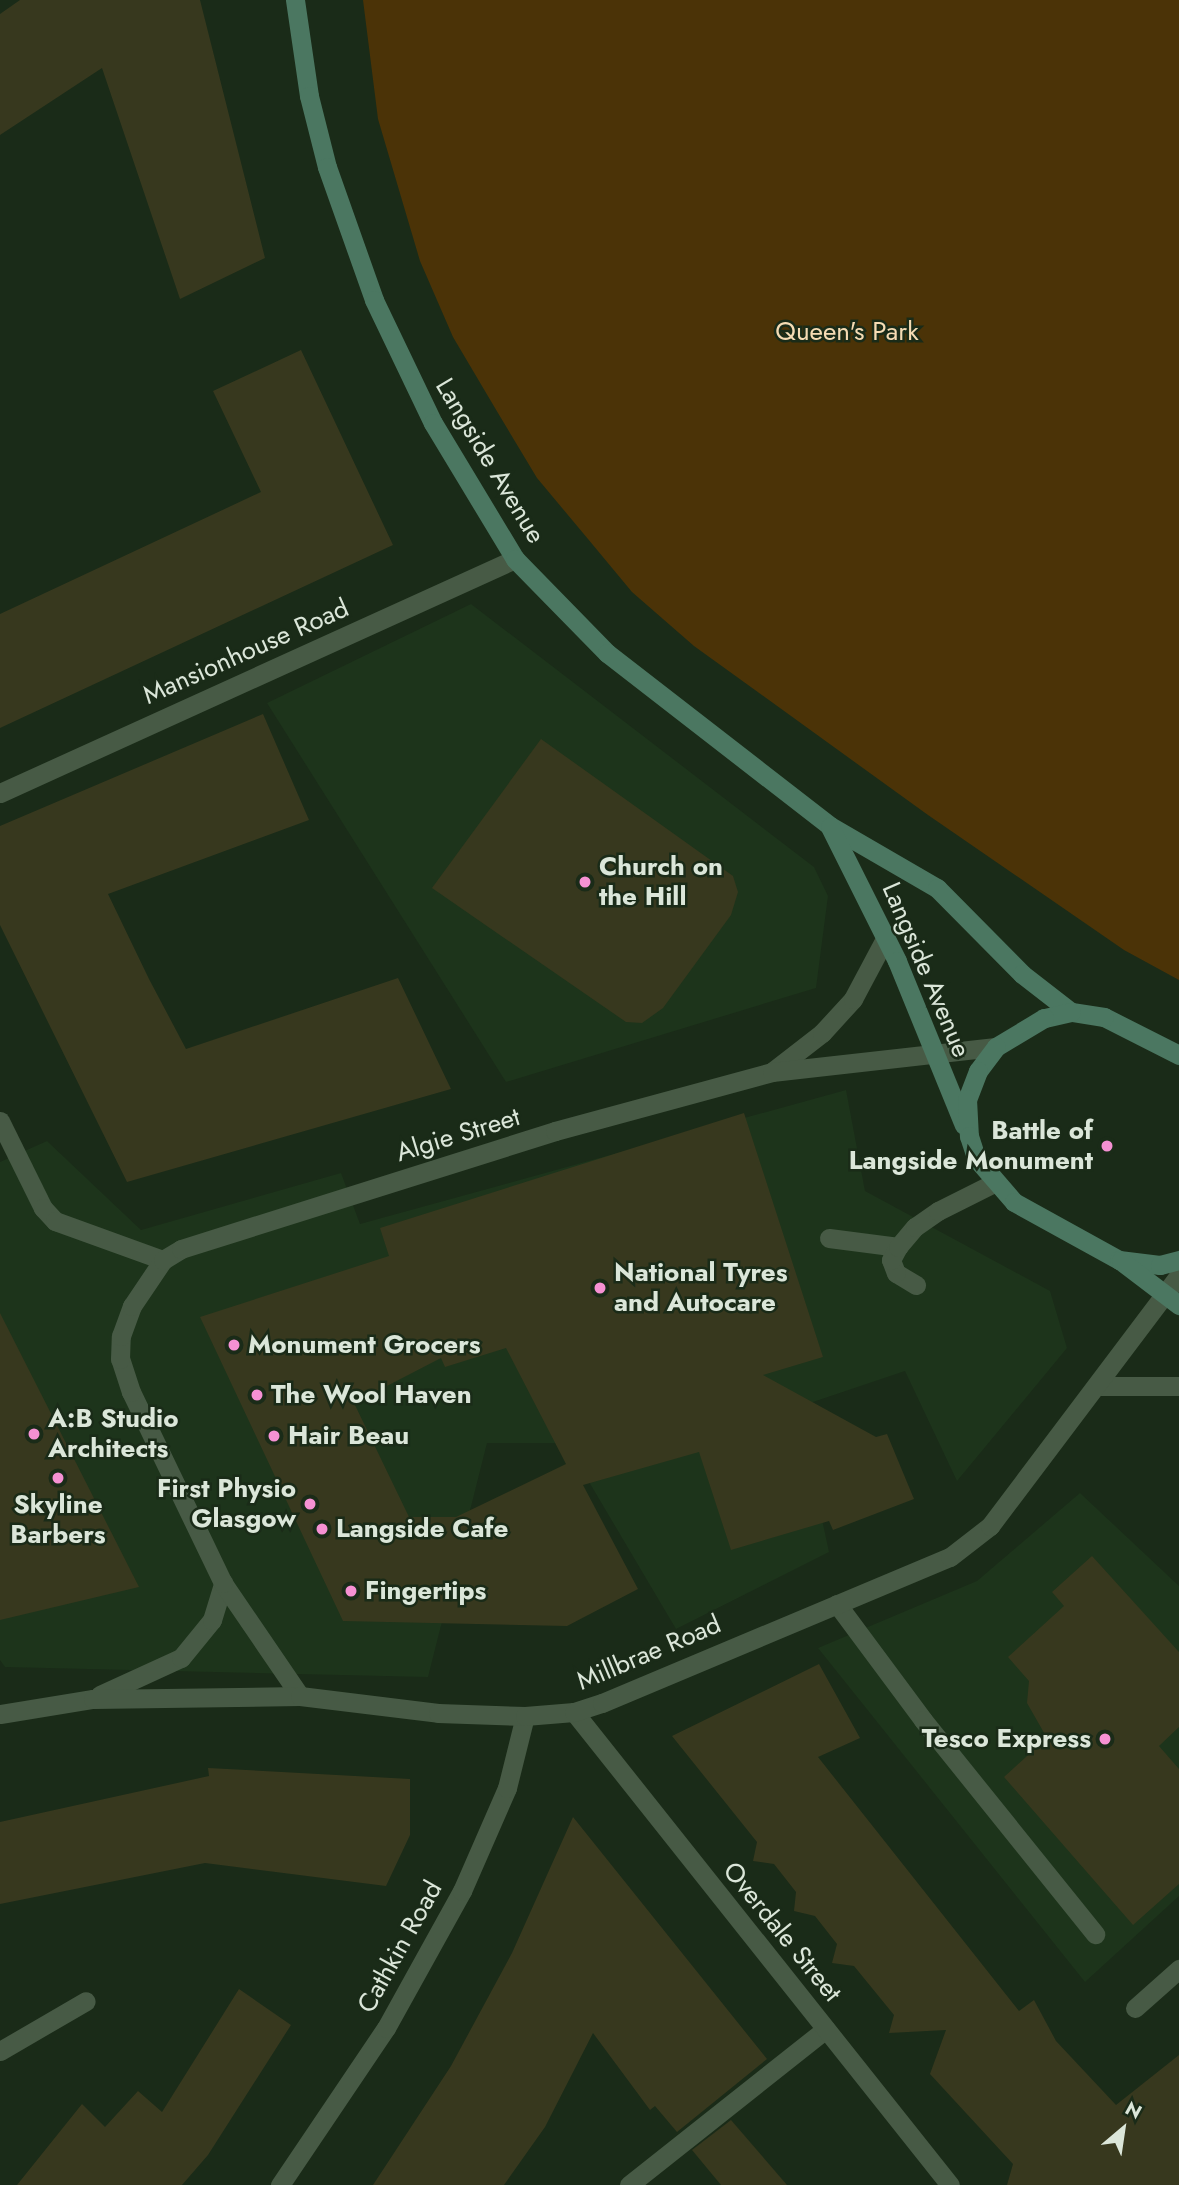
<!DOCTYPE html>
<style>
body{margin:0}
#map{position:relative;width:1179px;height:2185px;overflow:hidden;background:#1a2b18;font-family:Jost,sans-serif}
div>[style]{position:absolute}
.built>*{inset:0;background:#1d341b}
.green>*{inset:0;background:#4b3307}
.building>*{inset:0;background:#37381e}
.service>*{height:19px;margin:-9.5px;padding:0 9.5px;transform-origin:9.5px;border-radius:9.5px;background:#475a45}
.minor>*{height:19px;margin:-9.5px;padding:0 9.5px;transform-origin:9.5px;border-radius:9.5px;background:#475a45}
.tertiary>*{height:19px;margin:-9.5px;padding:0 9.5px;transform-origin:9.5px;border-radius:9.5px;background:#475a45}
.secondary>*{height:19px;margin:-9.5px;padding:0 9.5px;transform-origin:9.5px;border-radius:9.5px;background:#4b7761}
.dots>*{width:19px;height:19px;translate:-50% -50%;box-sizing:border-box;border:4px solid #1a2b18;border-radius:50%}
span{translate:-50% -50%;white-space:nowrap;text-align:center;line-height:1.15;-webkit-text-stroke:5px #1a2b18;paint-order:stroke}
.park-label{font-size:26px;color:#f5dbb3}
.street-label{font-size:26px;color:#dbe6d9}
.poi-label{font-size:26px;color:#dbe6d9;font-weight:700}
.left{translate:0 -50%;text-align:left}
.right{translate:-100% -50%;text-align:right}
.north{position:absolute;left:1088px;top:2094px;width:70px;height:70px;-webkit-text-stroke:5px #1a2b18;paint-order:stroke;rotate:29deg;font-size:19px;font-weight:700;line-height:28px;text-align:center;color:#dbe6d9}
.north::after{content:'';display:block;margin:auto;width:24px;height:32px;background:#dbe6d9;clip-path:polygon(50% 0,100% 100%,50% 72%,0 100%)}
</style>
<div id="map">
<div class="built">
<i style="clip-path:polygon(471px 604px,814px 867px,828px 896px,816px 988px,506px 1082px,267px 703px)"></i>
<i style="clip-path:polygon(846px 1090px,865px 1191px,1050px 1291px,1067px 1348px,957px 1481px,905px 1371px,798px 1407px,829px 1552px,676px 1629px,566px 1443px,487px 1443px,428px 1677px,5px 1667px,0 1660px,0 1162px,47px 1141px,141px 1230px,341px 1173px,360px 1224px)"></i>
<i style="clip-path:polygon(1080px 1493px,1179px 1586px,1179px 1896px,1085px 1982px,818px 1648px,977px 1581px)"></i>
</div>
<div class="green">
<i style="clip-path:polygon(363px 0,1179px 0,1179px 980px,1124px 950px,928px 815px,694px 646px,632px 592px,588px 539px,537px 478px,495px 408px,453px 337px,420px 261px,378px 119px)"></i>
</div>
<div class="building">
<i style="clip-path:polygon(20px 0,200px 0,265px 258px,180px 299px,102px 68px,0 135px,0 14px)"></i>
<i style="clip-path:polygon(301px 350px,393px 545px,0 728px,0 614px,261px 492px,213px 391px)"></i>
<i style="clip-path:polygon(263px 714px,309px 820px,108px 894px,149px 979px,186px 1049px,398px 978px,451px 1089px,127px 1182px,0 925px,0 826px)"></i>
<i style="clip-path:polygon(541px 739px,733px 876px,738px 892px,731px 915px,663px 1008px,642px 1023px,626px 1022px,432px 888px)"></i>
<i style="clip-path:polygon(evenodd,744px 1113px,823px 1357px,763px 1375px,876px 1437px,887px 1434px,914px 1499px,833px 1530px,829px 1521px,731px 1550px,699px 1452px,583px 1485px,638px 1589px,567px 1626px,343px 1621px,200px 1317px,389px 1256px,380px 1228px,744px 1113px,506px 1348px,566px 1464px,456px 1517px,409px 1517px,354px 1403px,441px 1358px,445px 1367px,506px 1348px)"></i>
<i style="clip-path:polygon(0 1313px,139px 1587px,0 1620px)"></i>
<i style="clip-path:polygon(1092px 1556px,1179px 1652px,1179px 1727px,1159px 1746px,1179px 1769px,1179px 1884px,1133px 1925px,1004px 1777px,1047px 1738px,1027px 1703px,1029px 1681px,1008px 1657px,1064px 1606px,1052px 1592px)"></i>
<i style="clip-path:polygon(819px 1664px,860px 1738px,818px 1757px,1019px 2011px,1034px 2000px,1056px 2041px,1116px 2105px,1179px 2055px,1179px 2185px,1007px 2185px,1013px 2164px,930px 2074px,946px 2030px,889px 2033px,894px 2015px,854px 1966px,832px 1963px,837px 1944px,815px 1916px,794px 1911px,796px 1892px,774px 1864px,753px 1861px,757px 1842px,672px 1736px)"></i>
<i style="clip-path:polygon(208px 1768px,410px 1779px,410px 1835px,386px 1886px,205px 1863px,0 1904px,0 1822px,209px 1776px)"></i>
<i style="clip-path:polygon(573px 1817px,767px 2059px,677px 2132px,655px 2106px,650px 2110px,593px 2033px,545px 2127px,504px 2185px,373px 2185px,451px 2066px,512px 1953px)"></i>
<i style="clip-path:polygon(239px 1989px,291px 2025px,208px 2155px,182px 2185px,17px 2185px,82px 2104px,105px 2127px,138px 2091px,162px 2112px)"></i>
<i style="clip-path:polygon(731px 2120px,787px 2185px,721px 2185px,692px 2150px)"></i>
</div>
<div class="service">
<i style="left:829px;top:1238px;width:70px;rotate:7.4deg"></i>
<i style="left:916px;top:1285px;width:23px;rotate:-149deg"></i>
<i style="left:896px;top:1273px;width:14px;rotate:-111deg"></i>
<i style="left:891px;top:1260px;width:15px;rotate:-62deg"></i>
<i style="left:898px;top:1247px;width:26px;rotate:-50deg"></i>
<i style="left:915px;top:1227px;width:28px;rotate:-35deg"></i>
<i style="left:938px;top:1211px;width:63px;rotate:-26.6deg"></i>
<i style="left:837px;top:1604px;width:144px;rotate:53.4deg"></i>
<i style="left:923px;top:1720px;width:275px;rotate:51.2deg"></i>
<i style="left:0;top:2051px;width:99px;rotate:-30.2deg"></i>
<i style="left:629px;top:2185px;width:251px;rotate:-38.4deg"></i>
</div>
<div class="minor">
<i style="left:0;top:793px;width:566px;rotate:-24.44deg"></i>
<i style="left:0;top:1121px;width:97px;rotate:63.7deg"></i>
<i style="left:43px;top:1208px;width:18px;rotate:47deg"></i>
<i style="left:55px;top:1221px;width:115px;rotate:19.9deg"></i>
<i style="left:574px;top:1712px;width:604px;rotate:51.52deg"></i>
<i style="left:1135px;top:2008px;width:59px;rotate:-41.6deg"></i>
<i style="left:280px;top:2185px;width:189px;rotate:-56deg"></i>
<i style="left:386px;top:2028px;width:157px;rotate:-61deg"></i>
<i style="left:462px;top:1891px;width:112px;rotate:-66.4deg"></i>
<i style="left:507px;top:1788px;width:74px;rotate:-76deg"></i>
</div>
<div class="tertiary">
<i style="left:773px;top:1071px;width:62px;rotate:-37.8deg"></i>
<i style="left:822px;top:1033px;width:46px;rotate:-47.6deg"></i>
<i style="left:853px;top:999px;width:70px;rotate:-62deg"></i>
<i style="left:1098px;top:1386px;width:81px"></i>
<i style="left:100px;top:1695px;width:89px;rotate:-24.6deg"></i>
<i style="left:181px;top:1658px;width:49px;rotate:-50.8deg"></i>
<i style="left:212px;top:1620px;width:39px;rotate:-73deg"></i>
<i style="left:300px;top:1696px;width:137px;rotate:-124.3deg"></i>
<i style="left:223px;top:1583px;width:212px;rotate:-115.7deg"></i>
<i style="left:131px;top:1392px;width:35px;rotate:-108deg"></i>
<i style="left:120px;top:1359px;width:23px;rotate:-88deg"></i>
<i style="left:121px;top:1336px;width:32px;rotate:-70deg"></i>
<i style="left:132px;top:1306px;width:55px;rotate:-56deg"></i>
<i style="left:163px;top:1260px;width:21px;rotate:-31deg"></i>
<i style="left:181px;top:1249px;width:392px;rotate:-17.5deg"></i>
<i style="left:555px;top:1131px;width:225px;rotate:-15.2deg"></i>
<i style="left:772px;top:1072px;width:225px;rotate:-6.4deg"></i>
<i style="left:0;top:1714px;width:94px;rotate:-9.2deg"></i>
<i style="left:93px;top:1699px;width:207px;rotate:-0.8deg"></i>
<i style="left:300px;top:1696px;width:139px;rotate:7deg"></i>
<i style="left:438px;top:1713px;width:87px;rotate:2deg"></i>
<i style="left:525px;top:1716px;width:49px;rotate:-4.7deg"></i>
<i style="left:574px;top:1712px;width:29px;rotate:-18deg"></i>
<i style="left:602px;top:1703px;width:377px;rotate:-22.8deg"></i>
<i style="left:950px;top:1557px;width:51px;rotate:-37.8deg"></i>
<i style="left:990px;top:1526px;width:314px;rotate:-53deg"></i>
</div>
<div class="secondary">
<i style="left:295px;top:0;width:97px;rotate:81.7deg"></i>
<i style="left:309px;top:96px;width:73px;rotate:75.8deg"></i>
<i style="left:327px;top:167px;width:141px;rotate:70.5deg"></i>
<i style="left:374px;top:300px;width:136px;rotate:64.4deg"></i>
<i style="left:433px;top:423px;width:159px;rotate:58.9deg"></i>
<i style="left:515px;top:559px;width:132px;rotate:45.6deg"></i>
<i style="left:607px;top:653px;width:282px;rotate:37.8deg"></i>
<i style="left:830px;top:826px;width:124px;rotate:30.1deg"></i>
<i style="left:937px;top:888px;width:121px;rotate:45.3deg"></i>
<i style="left:1022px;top:974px;width:62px;rotate:37.8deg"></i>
<i style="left:830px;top:827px;width:150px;rotate:63.4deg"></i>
<i style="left:897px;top:961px;width:177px;rotate:67.8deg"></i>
<i style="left:1179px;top:1055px;width:84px;rotate:-153.1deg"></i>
<i style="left:1104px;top:1017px;width:33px;rotate:-171deg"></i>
<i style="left:1071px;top:1012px;width:28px;rotate:167deg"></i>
<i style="left:1044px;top:1018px;width:56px;rotate:148.9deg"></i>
<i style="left:996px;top:1047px;width:30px;rotate:127deg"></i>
<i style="left:978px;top:1071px;width:30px;rotate:111deg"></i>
<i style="left:967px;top:1099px;width:37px;rotate:87deg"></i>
<i style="left:969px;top:1136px;width:23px;rotate:72deg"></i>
<i style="left:976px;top:1158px;width:58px;rotate:49.2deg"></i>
<i style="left:1014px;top:1202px;width:120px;rotate:28.9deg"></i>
<i style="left:1119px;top:1260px;width:41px;rotate:7deg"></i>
<i style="left:1160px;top:1265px;width:20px;rotate:-15deg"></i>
<i style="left:1121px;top:1261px;width:73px;rotate:37.2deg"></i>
</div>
<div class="dots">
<i style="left:585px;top:882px;background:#f591d3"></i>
<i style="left:1107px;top:1146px;background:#f591d3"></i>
<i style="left:600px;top:1288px;background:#f591d3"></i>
<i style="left:234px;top:1345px;background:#f591d3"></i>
<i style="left:257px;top:1395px;background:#f591d3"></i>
<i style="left:34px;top:1434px;background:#f591d3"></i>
<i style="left:274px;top:1436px;background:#f591d3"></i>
<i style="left:58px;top:1478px;background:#f591d3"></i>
<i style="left:310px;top:1504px;background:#f591d3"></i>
<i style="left:322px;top:1529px;background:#f591d3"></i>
<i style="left:351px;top:1591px;background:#f591d3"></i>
<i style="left:1105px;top:1739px;background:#f591d3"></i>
</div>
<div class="park-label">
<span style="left:847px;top:332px">Queen's Park</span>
</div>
<div class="street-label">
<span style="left:490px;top:461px;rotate:59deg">Langside Avenue</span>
<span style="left:246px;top:652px;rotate:-24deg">Mansionhouse Road</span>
<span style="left:926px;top:970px;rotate:67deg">Langside Avenue</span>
<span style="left:458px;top:1135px;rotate:-17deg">Algie Street</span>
<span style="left:649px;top:1653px;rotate:-23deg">Millbrae Road</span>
<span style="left:782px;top:1932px;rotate:51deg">Overdale Street</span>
<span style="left:400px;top:1947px;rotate:-61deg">Cathkin Road</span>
</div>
<div class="poi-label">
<span class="left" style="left:599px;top:882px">Church on<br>the Hill</span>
<span class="right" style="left:1093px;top:1146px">Battle of<br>Langside Monument</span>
<span class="left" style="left:614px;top:1288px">National Tyres<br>and Autocare</span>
<span class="left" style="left:248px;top:1345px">Monument Grocers</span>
<span class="left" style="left:271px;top:1395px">The Wool Haven</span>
<span class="left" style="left:48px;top:1434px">A:B Studio<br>Architects</span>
<span class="left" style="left:288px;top:1436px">Hair Beau</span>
<span class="right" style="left:296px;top:1504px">First Physio<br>Glasgow</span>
<span style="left:58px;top:1520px">Skyline<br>Barbers</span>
<span class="left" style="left:336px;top:1529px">Langside Cafe</span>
<span class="left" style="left:365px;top:1591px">Fingertips</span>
<span class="right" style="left:1091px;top:1739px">Tesco Express</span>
</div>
<div class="north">N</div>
</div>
